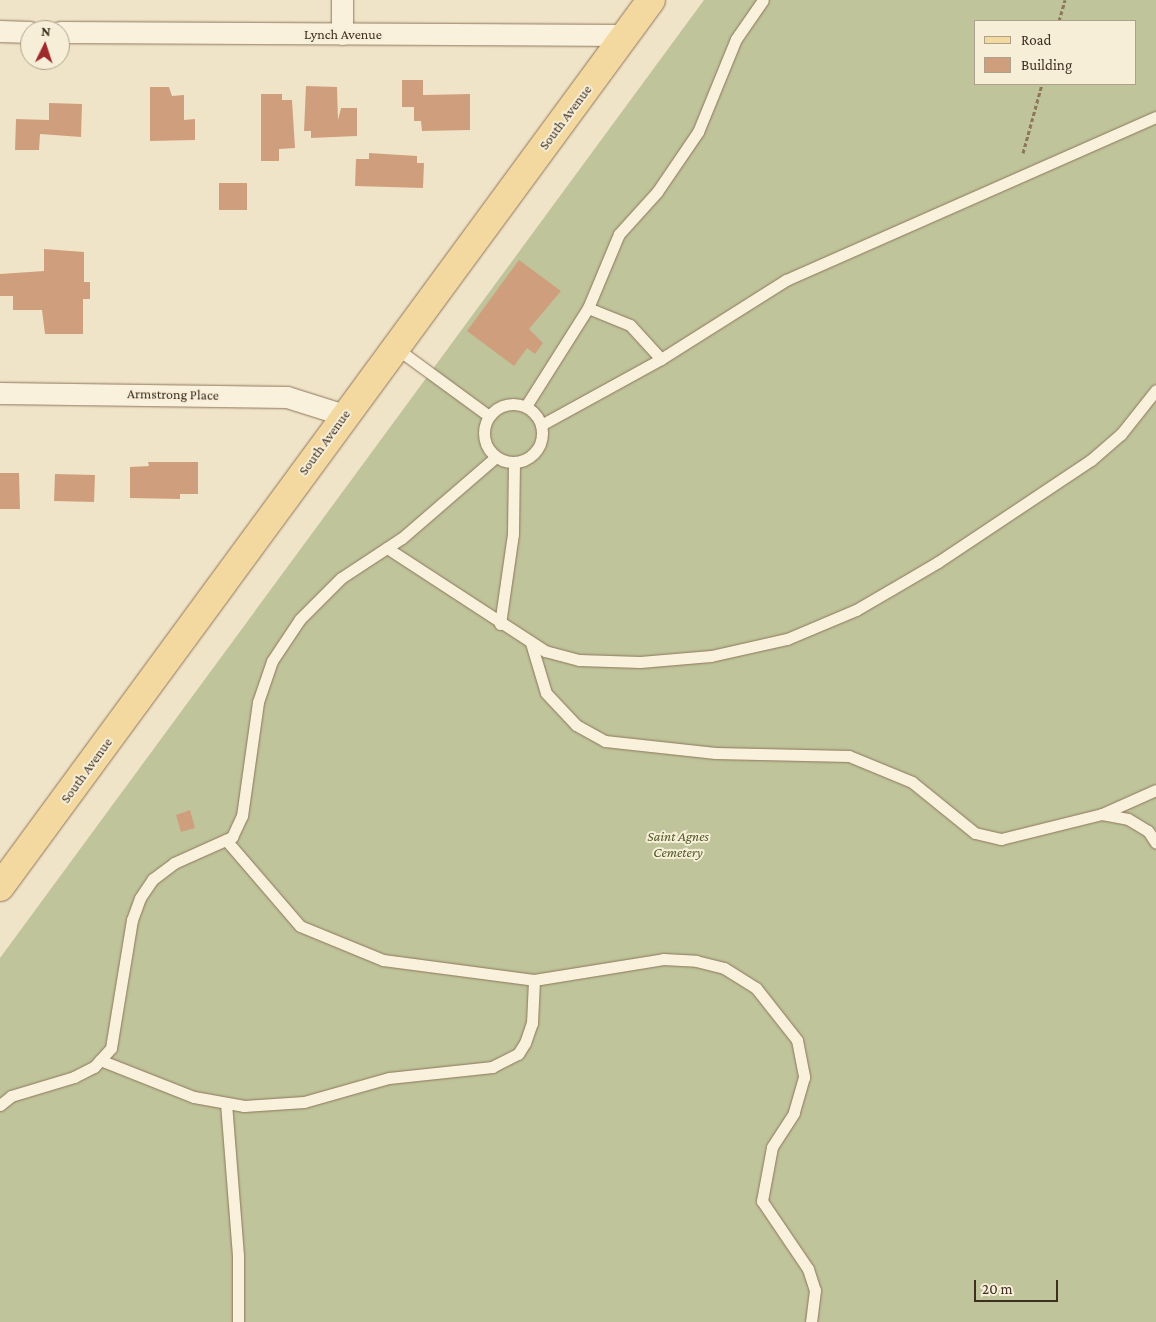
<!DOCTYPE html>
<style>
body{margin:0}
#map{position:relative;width:1156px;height:1322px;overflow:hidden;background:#f0e4c8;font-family:"Crimson Pro",serif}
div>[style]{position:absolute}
.cemetery>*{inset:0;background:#bfc49a}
.building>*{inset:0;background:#cf9f7d}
.path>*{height:3px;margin-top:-1.5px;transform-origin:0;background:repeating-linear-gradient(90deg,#8d765c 0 4px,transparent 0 6.5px)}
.roads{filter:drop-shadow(0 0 1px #8d765c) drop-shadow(0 0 1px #8d765c)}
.lane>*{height:11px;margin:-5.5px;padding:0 5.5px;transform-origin:5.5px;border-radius:5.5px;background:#faf1dc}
.lane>.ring{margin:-5.5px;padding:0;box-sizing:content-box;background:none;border:11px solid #faf1dc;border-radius:50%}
.street>*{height:21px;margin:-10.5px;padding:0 10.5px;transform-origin:10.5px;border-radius:10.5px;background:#faf1dc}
.primary>*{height:28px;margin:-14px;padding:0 14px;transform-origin:14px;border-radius:14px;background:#f3d9a0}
span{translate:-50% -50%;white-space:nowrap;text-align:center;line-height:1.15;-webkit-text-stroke:4px #f7eed8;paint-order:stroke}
.street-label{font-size:14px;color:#3d2e20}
.park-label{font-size:14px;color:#4d5a26;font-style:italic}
.legend{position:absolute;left:974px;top:20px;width:162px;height:65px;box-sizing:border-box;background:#f7eed8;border:1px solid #ada18e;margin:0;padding:6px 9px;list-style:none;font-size:15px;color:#3d2e20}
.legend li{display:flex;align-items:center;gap:10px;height:25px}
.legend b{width:25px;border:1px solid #ada18e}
.north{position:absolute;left:20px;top:20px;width:50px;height:50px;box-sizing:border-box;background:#f7eed8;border:1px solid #ada18e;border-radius:50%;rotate:4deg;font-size:14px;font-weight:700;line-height:20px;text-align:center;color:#3d2e20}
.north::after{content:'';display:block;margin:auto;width:18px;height:22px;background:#9e2a2b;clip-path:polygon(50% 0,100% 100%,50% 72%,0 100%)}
.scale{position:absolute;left:974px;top:1280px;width:84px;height:22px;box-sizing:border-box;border:2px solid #3d2e20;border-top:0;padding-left:6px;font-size:15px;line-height:18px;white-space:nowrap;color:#3d2e20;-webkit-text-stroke:4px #f7eed8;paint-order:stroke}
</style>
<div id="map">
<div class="cemetery">
<i style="clip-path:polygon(evenodd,704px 0,1156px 0,1156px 1322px,0 1322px,0 958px,704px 0,975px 21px,1135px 21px,1135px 84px,975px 84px,975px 21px)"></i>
</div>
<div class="building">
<i style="clip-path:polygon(402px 80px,423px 80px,423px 95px,470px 94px,470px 130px,422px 131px,421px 121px,414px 121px,414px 107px,402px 107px)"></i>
<i style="clip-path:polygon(306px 86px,337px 87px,338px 120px,341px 108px,357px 108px,357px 136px,311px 138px,311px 131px,304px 131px)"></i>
<i style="clip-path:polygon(150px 87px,169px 87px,172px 96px,184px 95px,184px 120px,195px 119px,195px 140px,150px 141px)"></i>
<i style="clip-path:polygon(261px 94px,282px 94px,282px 100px,292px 100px,295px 148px,279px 149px,279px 161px,261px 161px)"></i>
<i style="clip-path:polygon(49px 103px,82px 104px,81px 137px,40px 134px,39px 150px,15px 150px,16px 119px,49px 120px)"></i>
<i style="clip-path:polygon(369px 153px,417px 156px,417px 163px,424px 163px,423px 188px,355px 186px,356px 159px,369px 159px)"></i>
<i style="clip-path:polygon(219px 183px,247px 183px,247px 210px,219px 210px)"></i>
<i style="clip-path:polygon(44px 249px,84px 252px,84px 282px,90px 282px,90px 299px,83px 299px,83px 334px,45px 334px,42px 310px,13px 310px,13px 296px,0 296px,0 274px,44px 271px)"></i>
<i style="clip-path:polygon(519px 260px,561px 291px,529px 329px,543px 343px,535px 354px,527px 348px,514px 366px,467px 331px)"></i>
<i style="clip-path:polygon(148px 462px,198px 462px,198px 494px,180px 494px,180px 499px,130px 498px,130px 467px,149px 466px)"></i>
<i style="clip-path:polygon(0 473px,19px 473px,20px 509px,0 509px)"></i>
<i style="clip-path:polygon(55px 474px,95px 475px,94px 502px,54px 501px)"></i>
<i style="clip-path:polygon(190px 810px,195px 828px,181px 832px,176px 815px)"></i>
</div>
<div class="path">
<i style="left:1059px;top:21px;width:22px;rotate:-74deg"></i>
<i style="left:1023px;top:153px;width:72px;rotate:-74.6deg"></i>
</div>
<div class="roads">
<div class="lane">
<i style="left:588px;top:308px;width:45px;rotate:22deg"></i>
<i style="left:630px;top:325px;width:46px;rotate:47.6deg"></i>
<i style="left:396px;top:348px;width:115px;rotate:36.2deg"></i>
<i class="ring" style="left:484px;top:404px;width:47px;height:47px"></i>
<i style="left:526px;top:406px;width:116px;rotate:-57.7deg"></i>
<i style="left:588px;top:308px;width:80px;rotate:-67.3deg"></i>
<i style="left:619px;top:234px;width:57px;rotate:-47.9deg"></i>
<i style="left:657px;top:192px;width:73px;rotate:-55.7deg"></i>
<i style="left:698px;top:132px;width:100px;rotate:-67.8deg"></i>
<i style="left:736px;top:39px;width:47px;rotate:-55.3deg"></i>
<i style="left:541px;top:425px;width:137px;rotate:-28.8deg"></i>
<i style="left:661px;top:359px;width:148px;rotate:-32.3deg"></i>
<i style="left:786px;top:280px;width:404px;rotate:-23.8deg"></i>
<i style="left:387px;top:548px;width:189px;rotate:33.1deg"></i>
<i style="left:545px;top:651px;width:35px;rotate:15deg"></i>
<i style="left:579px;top:660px;width:61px;rotate:1.9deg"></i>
<i style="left:640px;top:662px;width:71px;rotate:-4.8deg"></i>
<i style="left:711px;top:656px;width:78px;rotate:-12.6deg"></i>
<i style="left:787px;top:639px;width:75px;rotate:-22.8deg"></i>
<i style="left:856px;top:610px;width:95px;rotate:-30.3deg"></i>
<i style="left:938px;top:562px;width:184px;rotate:-33.7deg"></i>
<i style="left:1091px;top:460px;width:40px;rotate:-41deg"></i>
<i style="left:1121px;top:434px;width:56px;rotate:-51.5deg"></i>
<i style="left:500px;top:624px;width:91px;rotate:-81.8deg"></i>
<i style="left:513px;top:534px;width:72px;rotate:-89.2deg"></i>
<i style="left:531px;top:643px;width:52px;rotate:73.3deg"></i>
<i style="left:546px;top:693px;width:44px;rotate:46.8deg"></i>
<i style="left:576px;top:725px;width:33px;rotate:29deg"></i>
<i style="left:605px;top:741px;width:111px;rotate:6.2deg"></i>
<i style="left:715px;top:753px;width:134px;rotate:1.3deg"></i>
<i style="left:849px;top:756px;width:68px;rotate:22.4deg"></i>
<i style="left:912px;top:782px;width:81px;rotate:39deg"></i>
<i style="left:975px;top:833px;width:27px;rotate:13deg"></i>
<i style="left:1001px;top:839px;width:104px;rotate:-13.9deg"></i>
<i style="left:1102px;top:814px;width:26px;rotate:11deg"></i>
<i style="left:1128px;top:819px;width:23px;rotate:31deg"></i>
<i style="left:1148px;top:831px;width:14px;rotate:56deg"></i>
<i style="left:1102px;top:814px;width:59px;rotate:-24deg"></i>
<i style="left:226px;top:840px;width:113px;rotate:49.3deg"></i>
<i style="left:300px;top:926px;width:90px;rotate:22.3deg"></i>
<i style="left:383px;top:960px;width:152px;rotate:7.5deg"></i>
<i style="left:534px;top:980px;width:131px;rotate:-9.2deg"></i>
<i style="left:663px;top:959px;width:33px;rotate:3deg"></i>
<i style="left:696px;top:961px;width:29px;rotate:14deg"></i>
<i style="left:724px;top:968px;width:38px;rotate:32deg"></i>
<i style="left:756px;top:988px;width:66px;rotate:51.7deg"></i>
<i style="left:797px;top:1040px;width:38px;rotate:79deg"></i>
<i style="left:804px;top:1077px;width:37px;rotate:106deg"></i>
<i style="left:794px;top:1113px;width:40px;rotate:122.9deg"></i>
<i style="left:772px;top:1147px;width:55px;rotate:100.5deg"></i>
<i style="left:762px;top:1201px;width:82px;rotate:55.9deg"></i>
<i style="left:808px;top:1269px;width:22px;rotate:72deg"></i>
<i style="left:815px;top:1290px;width:32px;rotate:97deg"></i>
<i style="left:100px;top:1060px;width:101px;rotate:21.5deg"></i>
<i style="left:194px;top:1097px;width:51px;rotate:10.2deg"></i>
<i style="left:244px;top:1106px;width:60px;rotate:-3.8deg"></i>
<i style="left:304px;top:1102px;width:88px;rotate:-15.8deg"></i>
<i style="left:389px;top:1078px;width:104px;rotate:-6.1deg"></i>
<i style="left:492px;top:1067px;width:29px;rotate:-27deg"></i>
<i style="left:518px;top:1054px;width:13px;rotate:-58deg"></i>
<i style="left:525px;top:1043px;width:21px;rotate:-71deg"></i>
<i style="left:532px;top:1023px;width:43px;rotate:-87.3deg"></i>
<i style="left:226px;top:1103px;width:154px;rotate:85.5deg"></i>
<i style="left:238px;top:1257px;width:65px;rotate:90deg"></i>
<i style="left:0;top:1105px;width:14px;rotate:-39deg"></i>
<i style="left:11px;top:1096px;width:66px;rotate:-16.8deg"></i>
<i style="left:74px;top:1077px;width:22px;rotate:-27deg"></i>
<i style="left:94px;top:1067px;width:25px;rotate:-48deg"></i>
<i style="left:111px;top:1048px;width:130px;rotate:-80.7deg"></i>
<i style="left:132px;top:920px;width:23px;rotate:-70deg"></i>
<i style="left:140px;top:898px;width:23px;rotate:-56deg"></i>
<i style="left:153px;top:879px;width:26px;rotate:-37deg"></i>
<i style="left:174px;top:863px;width:64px;rotate:-24.1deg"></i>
<i style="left:232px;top:837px;width:23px;rotate:-65deg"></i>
<i style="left:242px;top:816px;width:115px;rotate:-82deg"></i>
<i style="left:258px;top:702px;width:43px;rotate:-71.1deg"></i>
<i style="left:272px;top:661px;width:50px;rotate:-56.3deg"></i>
<i style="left:300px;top:619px;width:58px;rotate:-45deg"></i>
<i style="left:341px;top:578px;width:73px;rotate:-33.3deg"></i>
<i style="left:402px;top:538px;width:124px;rotate:-40.8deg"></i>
</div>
<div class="street">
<i style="left:0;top:31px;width:30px;rotate:2deg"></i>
<i style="left:60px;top:32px;width:565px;rotate:0.3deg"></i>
<i style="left:342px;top:34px;width:34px;rotate:-90deg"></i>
<i style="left:0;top:393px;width:287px;rotate:0.8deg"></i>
<i style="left:287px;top:397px;width:60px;rotate:17.5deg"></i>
</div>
<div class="primary">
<i style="left:0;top:887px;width:1100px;rotate:-53.72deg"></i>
</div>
</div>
<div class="street-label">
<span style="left:343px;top:34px">Lynch Avenue</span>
<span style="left:565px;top:117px;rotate:-53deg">South Avenue</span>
<span style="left:173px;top:394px;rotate:1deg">Armstrong Place</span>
<span style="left:324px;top:442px;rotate:-54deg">South Avenue</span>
<span style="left:86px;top:770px;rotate:-54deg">South Avenue</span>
</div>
<div class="park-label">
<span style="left:678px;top:844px">Saint Agnes<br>Cemetery</span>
</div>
<ul class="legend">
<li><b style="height:6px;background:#f3d9a0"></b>Road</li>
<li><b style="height:14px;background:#cf9f7d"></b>Building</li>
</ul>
<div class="north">N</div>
<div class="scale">20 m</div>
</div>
